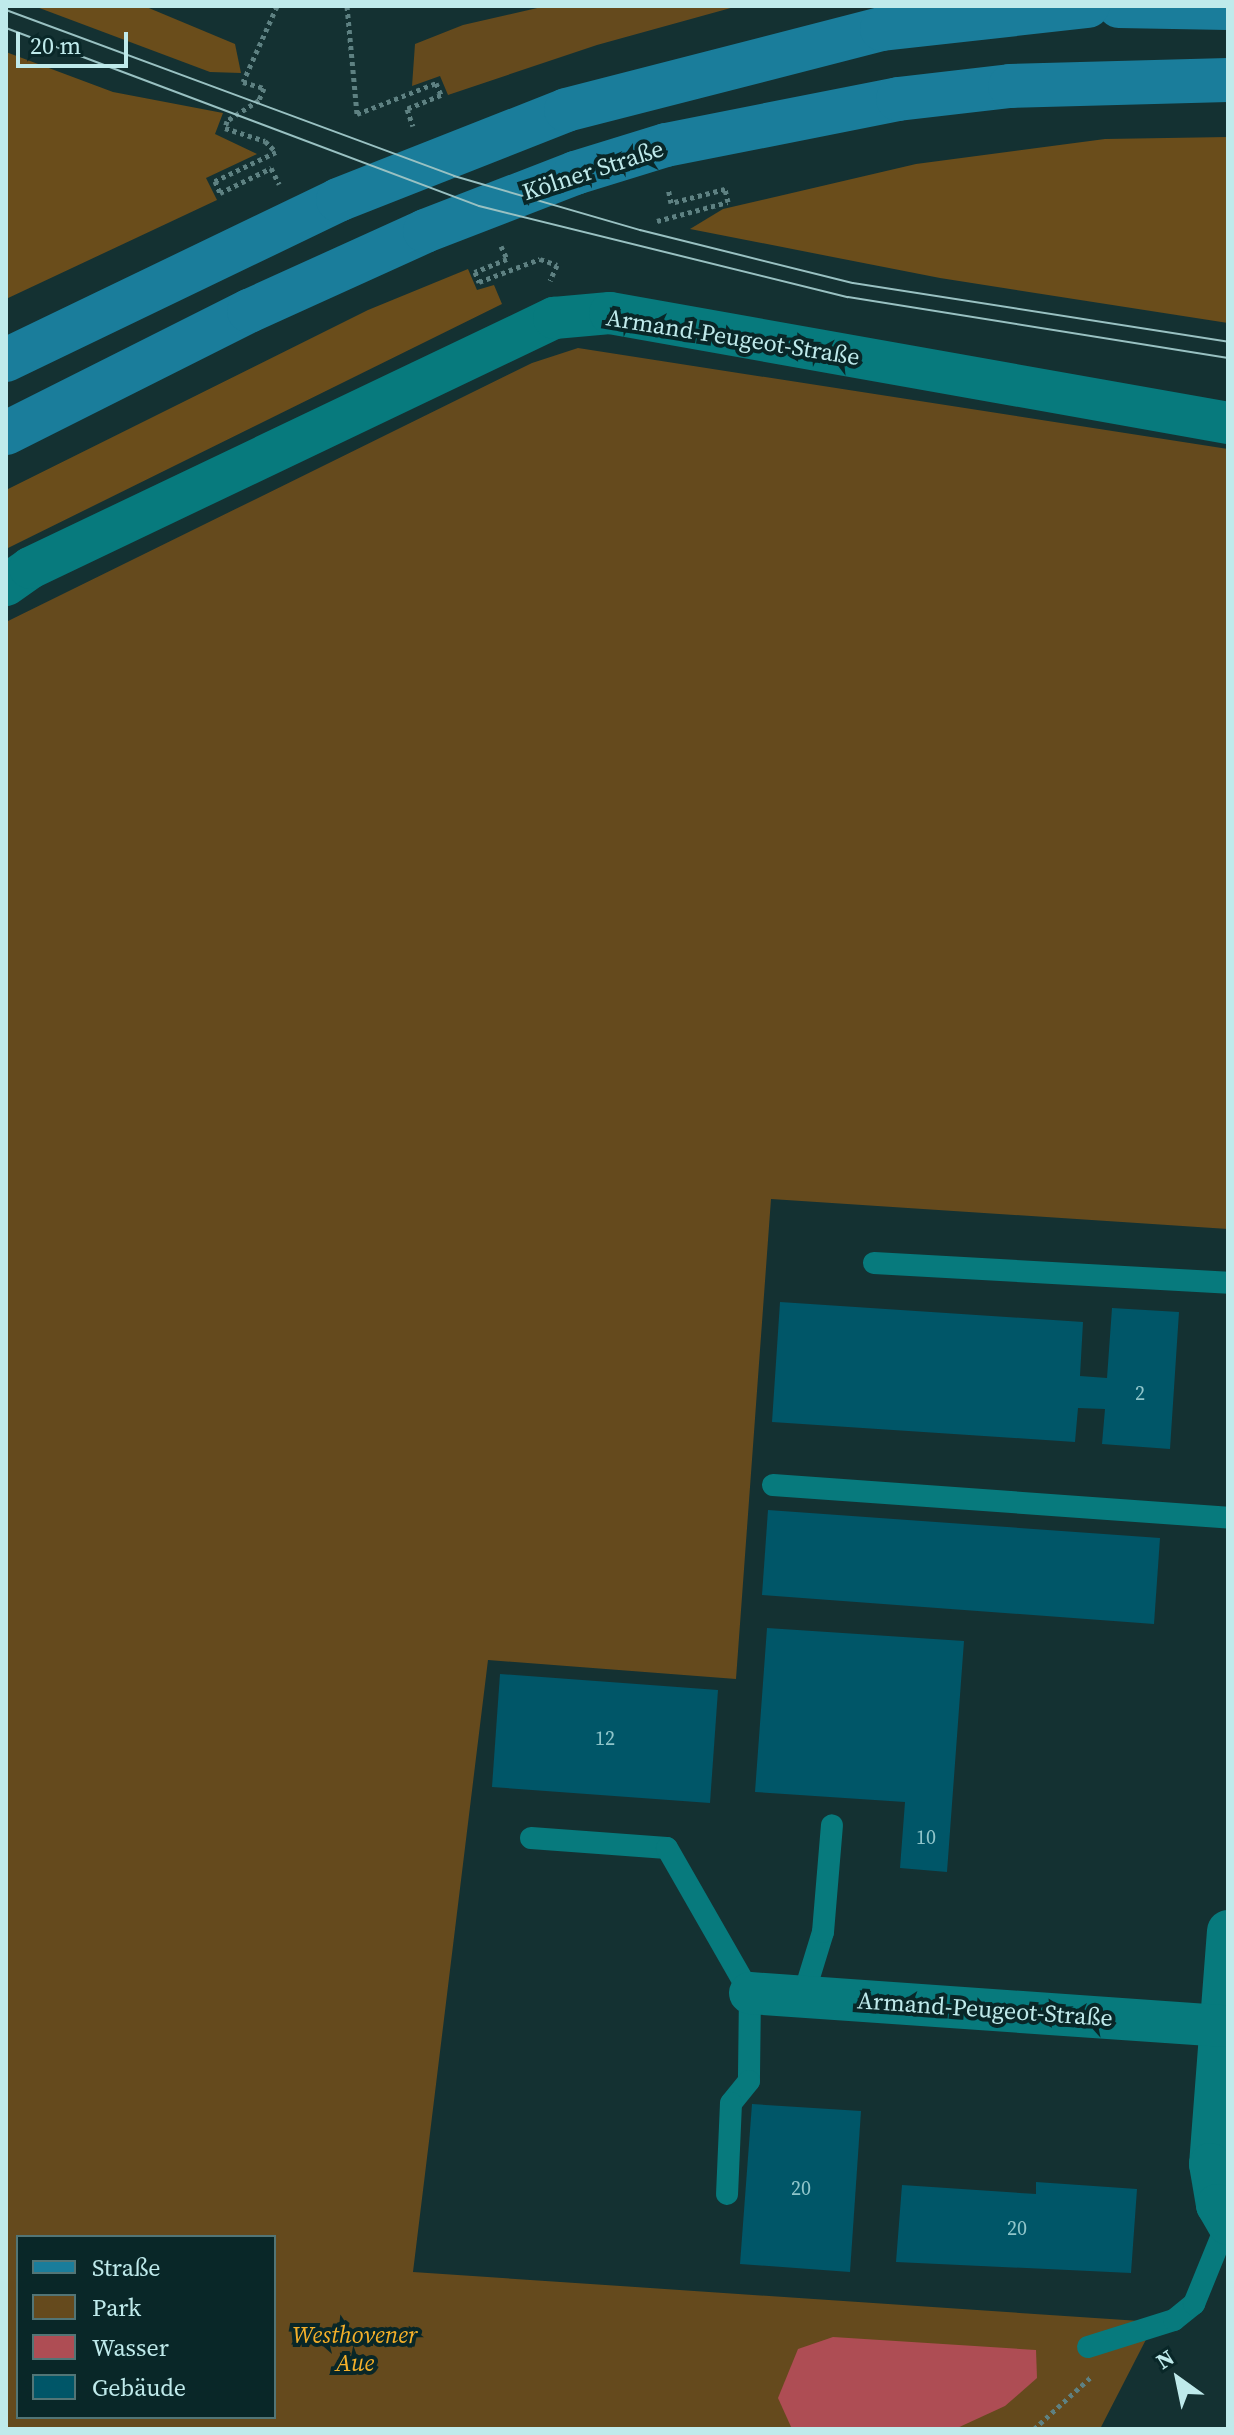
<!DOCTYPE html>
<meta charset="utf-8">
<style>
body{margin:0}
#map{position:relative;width:1234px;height:2435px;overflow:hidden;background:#143132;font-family:"Source Serif 4",serif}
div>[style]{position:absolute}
.green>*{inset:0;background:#654a1d}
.forest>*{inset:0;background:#6a4d1b}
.water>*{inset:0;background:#ae4d54}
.building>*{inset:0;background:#005668}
.path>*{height:5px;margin-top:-2.5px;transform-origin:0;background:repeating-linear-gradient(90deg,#5e8182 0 4px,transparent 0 8px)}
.lane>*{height:22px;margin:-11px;padding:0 11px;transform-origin:11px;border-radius:11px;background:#077a7d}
.street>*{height:42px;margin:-21px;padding:0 21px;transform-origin:21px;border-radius:21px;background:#077a7d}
.secondary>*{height:44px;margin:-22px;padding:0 22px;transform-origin:22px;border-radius:22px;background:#1a7d9b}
.tram>*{height:2px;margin:-1px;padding:0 1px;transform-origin:1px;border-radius:1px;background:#99c1c2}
span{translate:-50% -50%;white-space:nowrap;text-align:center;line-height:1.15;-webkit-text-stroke:8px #092728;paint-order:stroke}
.number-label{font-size:20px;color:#8fc5ca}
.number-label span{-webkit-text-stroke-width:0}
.street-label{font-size:24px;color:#bfeaeb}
.park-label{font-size:24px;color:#f5b02a;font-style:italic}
.frame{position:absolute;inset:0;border:8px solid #bfeaeb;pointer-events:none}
.legend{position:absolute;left:16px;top:2235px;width:260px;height:184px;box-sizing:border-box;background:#092728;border:2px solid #527576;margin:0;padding:10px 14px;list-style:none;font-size:24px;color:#bfeaeb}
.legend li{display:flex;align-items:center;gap:16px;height:40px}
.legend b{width:40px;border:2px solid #527576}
.north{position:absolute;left:1138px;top:2339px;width:80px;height:80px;-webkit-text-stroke:6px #092728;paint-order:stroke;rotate:327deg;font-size:22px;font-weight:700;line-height:32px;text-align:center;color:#bfeaeb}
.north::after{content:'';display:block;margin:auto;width:28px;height:36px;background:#bfeaeb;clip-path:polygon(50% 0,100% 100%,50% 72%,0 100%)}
.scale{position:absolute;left:16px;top:32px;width:112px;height:36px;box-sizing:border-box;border:4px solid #bfeaeb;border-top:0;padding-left:10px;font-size:24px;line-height:28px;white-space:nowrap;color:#bfeaeb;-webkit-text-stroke:6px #092728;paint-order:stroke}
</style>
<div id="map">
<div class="green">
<i style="clip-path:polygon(546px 6px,738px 6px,597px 45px,448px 95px,440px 76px,412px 86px,415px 44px,463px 25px)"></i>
<i style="clip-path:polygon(evenodd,578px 348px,1228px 449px,1228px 1229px,771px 1199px,736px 1679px,488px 1660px,413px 2272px,1155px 2322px,1100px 2429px,6px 2429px,6px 622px,532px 363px,578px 348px,18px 2237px,274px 2237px,274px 2417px,18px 2417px,18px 2237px)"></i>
</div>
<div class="forest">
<i style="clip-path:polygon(34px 6px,144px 6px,235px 44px,241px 73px,210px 72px)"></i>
<i style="clip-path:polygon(6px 52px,113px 92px,223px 113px,215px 134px,257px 154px,206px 178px,217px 200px,6px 299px)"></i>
<i style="clip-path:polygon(1228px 137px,1228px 323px,940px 278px,690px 229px,723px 209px,916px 164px,1105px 139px)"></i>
<i style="clip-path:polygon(468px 269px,477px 290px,494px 285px,502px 304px,6px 549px,6px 490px,368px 310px)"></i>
</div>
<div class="water">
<i style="clip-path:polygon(833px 2337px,1036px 2350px,1037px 2378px,1005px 2406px,955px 2429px,792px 2429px,778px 2398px,798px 2349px)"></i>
</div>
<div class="building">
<i style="clip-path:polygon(780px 1302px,1083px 1322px,1080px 1376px,1107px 1378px,1112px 1308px,1179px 1312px,1170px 1449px,1102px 1444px,1105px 1409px,1078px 1408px,1075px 1442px,772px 1422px)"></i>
<i style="clip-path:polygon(768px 1510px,1160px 1538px,1154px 1624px,762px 1595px)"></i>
<i style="clip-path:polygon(767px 1628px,964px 1641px,947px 1872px,900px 1868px,905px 1802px,755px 1792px)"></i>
<i style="clip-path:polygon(500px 1674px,718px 1690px,710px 1803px,492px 1787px)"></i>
<i style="clip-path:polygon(752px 2104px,861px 2111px,850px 2272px,740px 2264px)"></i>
<i style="clip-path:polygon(1036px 2182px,1137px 2189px,1131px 2273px,896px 2262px,902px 2185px,1036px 2194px)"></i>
</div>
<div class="path">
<i style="left:277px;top:6px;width:83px;rotate:114.1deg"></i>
<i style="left:243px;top:82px;width:22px;rotate:16deg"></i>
<i style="left:264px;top:88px;width:13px;rotate:113deg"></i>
<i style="left:259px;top:100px;width:38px;rotate:147deg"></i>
<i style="left:227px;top:121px;width:7px;rotate:106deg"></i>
<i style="left:225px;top:128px;width:42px;rotate:18deg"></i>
<i style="left:265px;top:141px;width:16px;rotate:45deg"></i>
<i style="left:276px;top:152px;width:68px;rotate:154.6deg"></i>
<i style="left:215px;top:181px;width:13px;rotate:67deg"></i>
<i style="left:220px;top:193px;width:57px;rotate:-26.1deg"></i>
<i style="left:271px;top:168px;width:18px;rotate:63deg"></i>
<i style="left:347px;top:6px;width:108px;rotate:84.7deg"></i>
<i style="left:357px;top:114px;width:85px;rotate:-21.4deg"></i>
<i style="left:436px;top:83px;width:13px;rotate:67deg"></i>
<i style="left:441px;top:95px;width:37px;rotate:158deg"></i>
<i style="left:407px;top:109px;width:18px;rotate:71deg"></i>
<i style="left:657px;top:221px;width:73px;rotate:-15deg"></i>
<i style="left:728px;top:202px;width:13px;rotate:-103deg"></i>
<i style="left:725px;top:189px;width:56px;rotate:165.5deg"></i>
<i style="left:671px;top:203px;width:15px;rotate:-101deg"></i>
<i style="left:501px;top:246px;width:14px;rotate:65deg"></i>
<i style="left:507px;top:259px;width:35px;rotate:158deg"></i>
<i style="left:475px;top:272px;width:11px;rotate:68deg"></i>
<i style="left:479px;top:282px;width:65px;rotate:-20.7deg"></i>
<i style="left:540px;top:259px;width:18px;rotate:19deg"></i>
<i style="left:557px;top:265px;width:17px;rotate:114deg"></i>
<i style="left:1034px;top:2429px;width:79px;rotate:-42.4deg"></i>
</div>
<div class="lane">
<i style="left:874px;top:1263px;width:355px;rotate:3.2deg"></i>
<i style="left:773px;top:1485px;width:456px;rotate:4.1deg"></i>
<i style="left:531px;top:1838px;width:136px;rotate:4.2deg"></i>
<i style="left:667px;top:1848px;width:167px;rotate:60.2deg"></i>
<i style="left:750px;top:1993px;width:88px;rotate:90.7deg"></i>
<i style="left:749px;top:2081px;width:28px;rotate:129deg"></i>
<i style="left:731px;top:2103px;width:91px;rotate:92.5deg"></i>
<i style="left:803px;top:1997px;width:68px;rotate:-72.9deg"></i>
<i style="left:823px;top:1932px;width:107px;rotate:-85.2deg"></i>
<i style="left:1088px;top:2347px;width:90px;rotate:-17.4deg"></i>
<i style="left:1174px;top:2320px;width:26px;rotate:-39deg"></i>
<i style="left:1194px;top:2304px;width:87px;rotate:-67.8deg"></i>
</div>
<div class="street">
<i style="left:6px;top:585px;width:29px;rotate:-35deg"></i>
<i style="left:30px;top:568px;width:581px;rotate:-25.51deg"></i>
<i style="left:554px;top:318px;width:56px;rotate:-5.1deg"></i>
<i style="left:610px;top:313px;width:628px;rotate:10.09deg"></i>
<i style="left:1228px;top:1931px;width:234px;rotate:94.4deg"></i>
<i style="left:1210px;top:2164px;width:42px;rotate:80.3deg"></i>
<i style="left:1217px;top:2205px;width:22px;rotate:60deg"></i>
<i style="left:750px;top:1993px;width:472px;rotate:4deg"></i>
</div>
<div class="secondary">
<i style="left:1119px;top:6px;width:109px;rotate:1.1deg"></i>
<i style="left:6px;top:360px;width:369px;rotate:-25.7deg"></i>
<i style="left:338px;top:200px;width:245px;rotate:-21.5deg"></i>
<i style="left:566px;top:110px;width:326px;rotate:-14.4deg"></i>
<i style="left:882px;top:29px;width:207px;rotate:-6.4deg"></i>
<i style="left:6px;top:433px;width:272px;rotate:-26.7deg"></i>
<i style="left:249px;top:311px;width:193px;rotate:-24.4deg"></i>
<i style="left:425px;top:231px;width:161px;rotate:-21.1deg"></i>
<i style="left:575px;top:173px;width:95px;rotate:-17.1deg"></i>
<i style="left:666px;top:145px;width:237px;rotate:-11.2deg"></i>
<i style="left:898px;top:99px;width:113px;rotate:-6.6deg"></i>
<i style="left:1010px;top:86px;width:218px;rotate:-1.6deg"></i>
</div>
<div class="tram">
<i style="left:6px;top:10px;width:478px;rotate:20.3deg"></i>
<i style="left:454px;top:176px;width:194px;rotate:16.2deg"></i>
<i style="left:640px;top:230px;width:219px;rotate:14deg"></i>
<i style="left:853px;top:283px;width:380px;rotate:8.9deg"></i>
<i style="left:6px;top:28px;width:505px;rotate:20.62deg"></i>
<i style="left:479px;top:206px;width:380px;rotate:13.9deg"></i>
<i style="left:848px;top:297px;width:385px;rotate:9.1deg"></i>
</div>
<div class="number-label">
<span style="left:1140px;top:1393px">2</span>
<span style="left:605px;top:1738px">12</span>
<span style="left:926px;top:1837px">10</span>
<span style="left:801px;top:2188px">20</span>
<span style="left:1017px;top:2228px">20</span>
</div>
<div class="street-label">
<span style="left:593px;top:170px;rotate:-18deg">Kölner Straße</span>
<span style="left:733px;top:337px;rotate:9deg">Armand-Peugeot-Straße</span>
<span style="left:985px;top:2009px;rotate:4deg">Armand-Peugeot-Straße</span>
</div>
<div class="park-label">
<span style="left:355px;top:2349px">Westhovener<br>Aue</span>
</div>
<div class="frame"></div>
<ul class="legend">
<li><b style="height:10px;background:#1a7d9b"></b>Straße</li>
<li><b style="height:22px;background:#654a1d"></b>Park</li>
<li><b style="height:22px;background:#ae4d54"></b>Wasser</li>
<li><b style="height:22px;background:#005668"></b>Gebäude</li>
</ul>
<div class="north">N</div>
<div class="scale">20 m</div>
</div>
